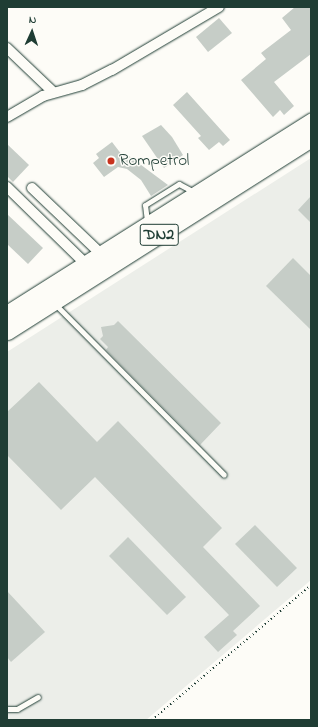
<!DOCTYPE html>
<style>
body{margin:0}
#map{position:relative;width:318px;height:727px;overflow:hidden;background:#fdfcf7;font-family:"Indie Flower",sans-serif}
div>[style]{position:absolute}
.built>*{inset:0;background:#eceee9}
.building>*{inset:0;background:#c6cdc7}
.path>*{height:2px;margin-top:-1px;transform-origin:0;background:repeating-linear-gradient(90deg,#1f3d34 0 1px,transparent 0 4px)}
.roads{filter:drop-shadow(0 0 1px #1f3d34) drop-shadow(0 0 1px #1f3d34)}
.service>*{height:5px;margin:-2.5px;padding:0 2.5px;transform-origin:2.5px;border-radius:2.5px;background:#fdfcf7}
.minor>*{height:10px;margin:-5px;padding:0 5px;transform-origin:5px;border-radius:5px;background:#fdfcf7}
.trunk>*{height:17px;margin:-8.5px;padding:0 8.5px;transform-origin:8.5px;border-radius:8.5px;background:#fdfcf7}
.dots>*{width:11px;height:11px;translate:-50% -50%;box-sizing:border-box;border:2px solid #fdfcf7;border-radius:50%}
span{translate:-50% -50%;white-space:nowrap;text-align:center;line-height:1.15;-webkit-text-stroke:3px #fdfcf7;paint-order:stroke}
.shield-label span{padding:1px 3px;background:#fdfcf7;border:1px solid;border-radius:3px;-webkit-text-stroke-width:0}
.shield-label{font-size:16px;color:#1f3d34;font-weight:700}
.poi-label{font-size:17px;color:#1f3d34}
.left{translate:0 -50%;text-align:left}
.frame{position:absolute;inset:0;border:8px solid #1f3d34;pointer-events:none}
.north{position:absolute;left:12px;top:12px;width:40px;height:40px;-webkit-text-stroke:3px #fdfcf7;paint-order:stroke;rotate:3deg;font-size:11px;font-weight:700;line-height:16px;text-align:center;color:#1f3d34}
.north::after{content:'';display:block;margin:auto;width:14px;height:18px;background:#1f3d34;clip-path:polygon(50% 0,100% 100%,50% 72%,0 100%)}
</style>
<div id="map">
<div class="built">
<i style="clip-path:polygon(311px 158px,311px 580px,146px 720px,7px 720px,7px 352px)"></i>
</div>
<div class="building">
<i style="clip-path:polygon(295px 7px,311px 7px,311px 54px,274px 82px,294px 106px,284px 115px,280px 110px,273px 117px,241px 80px,266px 59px,261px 53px,291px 30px,282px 18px)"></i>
<i style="clip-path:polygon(219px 18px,232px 33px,208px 52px,196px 37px)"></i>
<i style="clip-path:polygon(187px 92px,230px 140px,223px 146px,219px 142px,209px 150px,198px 138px,201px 136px,173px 105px)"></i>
<i style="clip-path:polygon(161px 125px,172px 137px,183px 155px,164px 168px,142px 136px)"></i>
<i style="clip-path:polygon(112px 142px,122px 155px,125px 153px,168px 185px,151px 196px,141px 180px,127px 169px,118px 167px,104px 177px,93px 163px,99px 158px,96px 154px)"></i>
<i style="clip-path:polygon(7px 144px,29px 165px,13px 182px,7px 176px)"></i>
<i style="clip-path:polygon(311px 196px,311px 223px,298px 210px)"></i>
<i style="clip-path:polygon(7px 214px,43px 248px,28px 264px,7px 244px)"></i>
<i style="clip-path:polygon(293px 258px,311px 276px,311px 330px,266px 286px)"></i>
<i style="clip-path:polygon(118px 321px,221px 423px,200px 445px,106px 350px,108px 347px,100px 339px,103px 336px,101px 327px,114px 325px)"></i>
<i style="clip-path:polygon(39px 382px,97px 442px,118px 421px,222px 528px,203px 547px,260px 606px,233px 631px,237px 635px,218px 652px,204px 637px,229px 615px,95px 477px,61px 510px,7px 455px,7px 412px)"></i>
<i style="clip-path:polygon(255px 525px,297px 568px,277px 587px,235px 544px)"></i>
<i style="clip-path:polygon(128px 537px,186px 597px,167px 615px,109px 556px)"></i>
<i style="clip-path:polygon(7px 591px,45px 632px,11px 662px,7px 657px)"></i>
</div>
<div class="path">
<i style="left:152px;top:720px;width:209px;rotate:-40.3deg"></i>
</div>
<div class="roads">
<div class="service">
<i style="left:147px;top:221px;width:16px;rotate:-97deg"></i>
<i style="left:145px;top:205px;width:40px;rotate:-32deg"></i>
<i style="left:179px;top:184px;width:17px;rotate:28deg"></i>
<i style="left:55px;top:304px;width:240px;rotate:45.3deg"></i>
<i style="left:7px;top:709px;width:10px"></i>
<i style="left:17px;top:709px;width:24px;rotate:-30deg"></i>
</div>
<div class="minor">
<i style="left:7px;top:48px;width:64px;rotate:43.7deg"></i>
<i style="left:7px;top:117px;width:42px;rotate:-30.3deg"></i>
<i style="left:43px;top:96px;width:41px;rotate:-15.8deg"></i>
<i style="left:82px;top:85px;width:34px;rotate:-27deg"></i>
<i style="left:112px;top:70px;width:124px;rotate:-30.5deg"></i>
<i style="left:7px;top:187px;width:110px;rotate:44.3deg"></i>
<i style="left:32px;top:188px;width:95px;rotate:43.7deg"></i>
</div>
<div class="trunk">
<i style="left:7px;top:314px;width:360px;rotate:-32.3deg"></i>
<i style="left:7px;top:331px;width:360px;rotate:-32.4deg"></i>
</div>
</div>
<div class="dots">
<i style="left:111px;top:161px;background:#c8321e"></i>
</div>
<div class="shield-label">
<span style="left:159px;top:235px">DN2</span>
</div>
<div class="poi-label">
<span class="left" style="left:119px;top:161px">Rompetrol</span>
</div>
<div class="frame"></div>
<div class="north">N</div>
</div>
